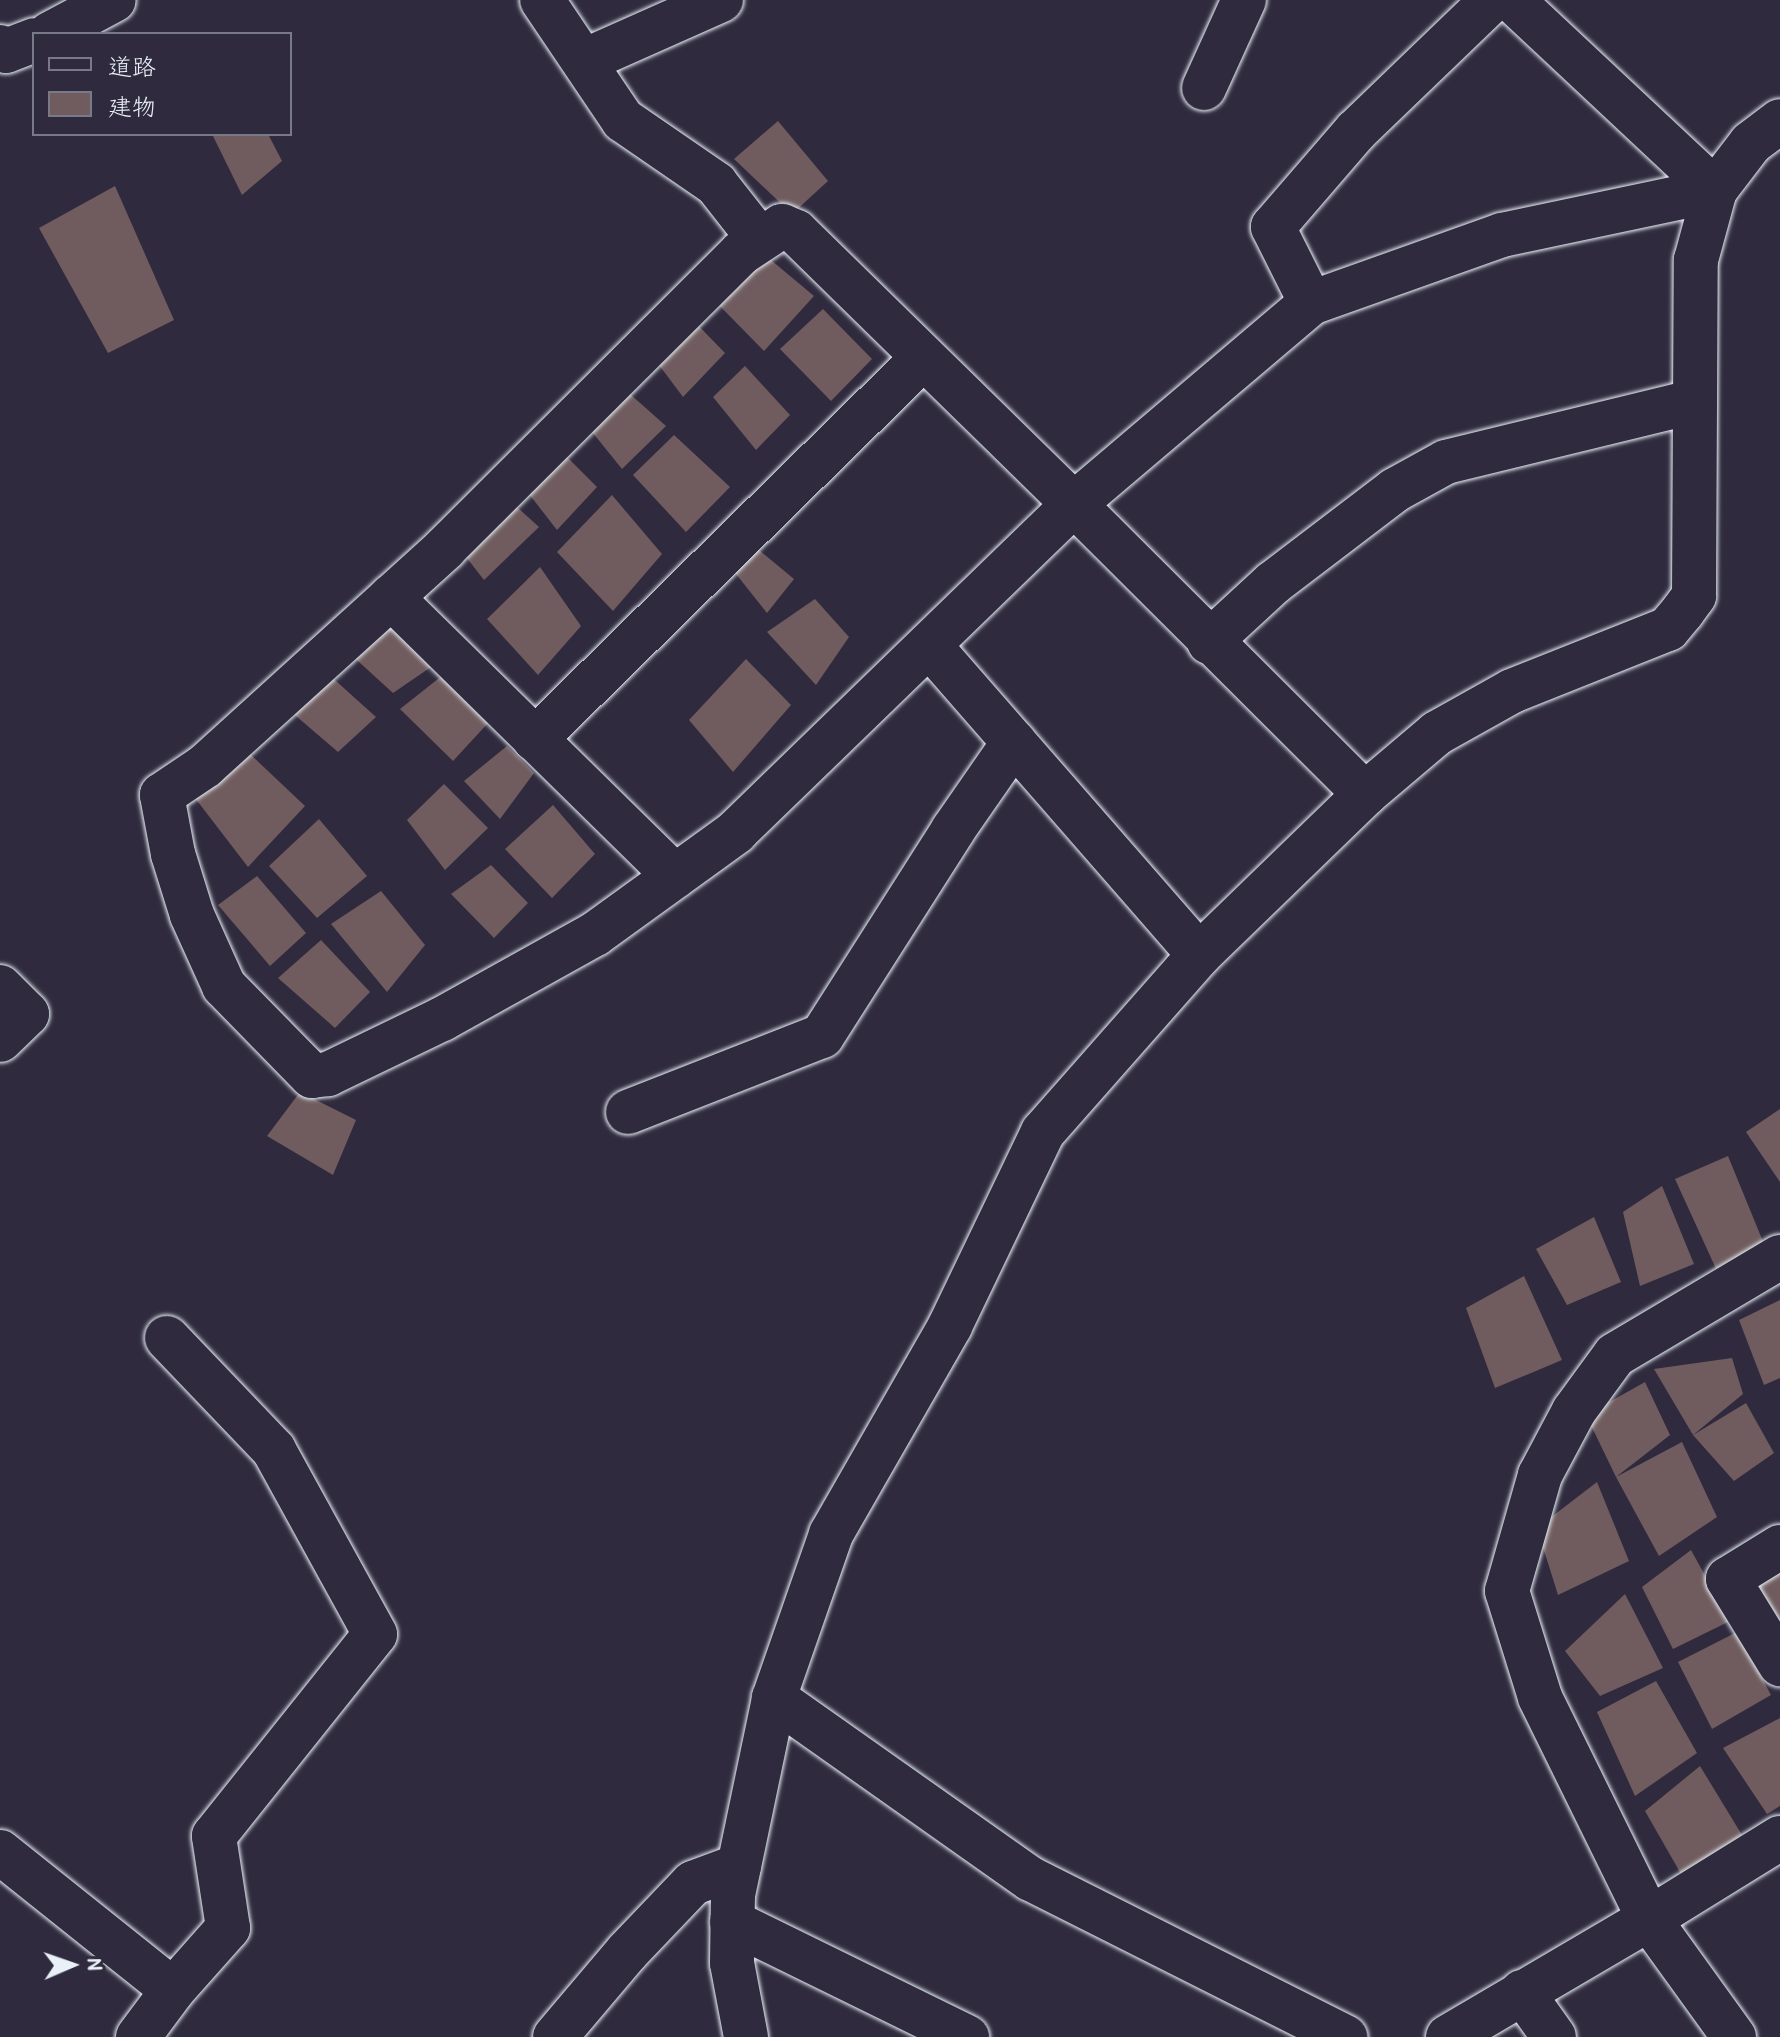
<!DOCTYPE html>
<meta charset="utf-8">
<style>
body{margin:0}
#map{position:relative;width:1780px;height:2037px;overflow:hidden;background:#2f2a3d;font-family:"Patrick Hand","Klee One",sans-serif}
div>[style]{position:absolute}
.building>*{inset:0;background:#705c5e}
.roads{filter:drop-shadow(0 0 2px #e8f1f8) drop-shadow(0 0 2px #e8f1f8)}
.minor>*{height:44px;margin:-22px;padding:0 22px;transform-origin:22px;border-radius:22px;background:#2f2a3d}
span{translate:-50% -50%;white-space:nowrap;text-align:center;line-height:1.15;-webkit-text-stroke:6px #2f2a3d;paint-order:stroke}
.legend{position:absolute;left:32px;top:32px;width:260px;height:104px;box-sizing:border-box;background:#2f2a3d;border:2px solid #797a88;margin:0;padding:10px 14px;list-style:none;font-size:24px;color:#e8f1f8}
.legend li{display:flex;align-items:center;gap:16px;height:40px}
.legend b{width:40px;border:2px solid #797a88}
.north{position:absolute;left:32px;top:1925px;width:80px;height:80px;-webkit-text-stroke:6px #2f2a3d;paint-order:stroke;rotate:88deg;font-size:22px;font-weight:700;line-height:32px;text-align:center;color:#e8f1f8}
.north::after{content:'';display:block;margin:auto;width:28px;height:36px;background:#e8f1f8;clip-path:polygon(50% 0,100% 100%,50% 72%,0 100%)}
</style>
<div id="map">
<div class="building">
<i style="clip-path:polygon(778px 121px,828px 181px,792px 214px,734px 159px)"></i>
<i style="clip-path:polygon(212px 134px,268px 134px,282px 161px,242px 195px)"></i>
<i style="clip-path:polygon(115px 186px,174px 320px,108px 353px,39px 228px)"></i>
<i style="clip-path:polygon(759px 250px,814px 296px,764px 351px,710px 296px)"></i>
<i style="clip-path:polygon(823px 309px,872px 359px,831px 401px,780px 349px)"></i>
<i style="clip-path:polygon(689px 316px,725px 353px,683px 397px,650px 353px)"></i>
<i style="clip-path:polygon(745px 366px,790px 415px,756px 450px,713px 397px)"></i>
<i style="clip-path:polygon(621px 386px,666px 426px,622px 469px,584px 422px)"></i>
<i style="clip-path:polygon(674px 435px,730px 487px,686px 532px,633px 475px)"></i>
<i style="clip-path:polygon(560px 450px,597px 487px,557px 530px,522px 485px)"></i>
<i style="clip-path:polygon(612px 495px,662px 554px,613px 611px,557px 552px)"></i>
<i style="clip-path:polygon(507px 498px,539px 527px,484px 580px,459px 548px)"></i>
<i style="clip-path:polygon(754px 546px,794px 579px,767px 613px,732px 569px)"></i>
<i style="clip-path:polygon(540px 567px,581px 626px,538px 675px,487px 619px)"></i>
<i style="clip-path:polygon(815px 599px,849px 637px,816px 685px,767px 632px)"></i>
<i style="clip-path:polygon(385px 617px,434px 665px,393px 693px,348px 652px)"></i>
<i style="clip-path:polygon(746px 659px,791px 705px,733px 772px,689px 720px)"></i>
<i style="clip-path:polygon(326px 672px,376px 717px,338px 752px,289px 710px)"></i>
<i style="clip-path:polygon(443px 675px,489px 722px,453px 761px,400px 709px)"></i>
<i style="clip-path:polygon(507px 746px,534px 773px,500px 819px,464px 781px)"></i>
<i style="clip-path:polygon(250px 754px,305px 806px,248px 867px,195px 798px)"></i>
<i style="clip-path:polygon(444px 784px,488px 828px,445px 870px,407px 820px)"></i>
<i style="clip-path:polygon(553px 805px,595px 854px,552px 898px,505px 849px)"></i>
<i style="clip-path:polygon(319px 819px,367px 876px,317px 918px,269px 866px)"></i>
<i style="clip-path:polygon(491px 865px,528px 903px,494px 938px,451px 894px)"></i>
<i style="clip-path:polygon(257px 876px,306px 933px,270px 966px,218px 905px)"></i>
<i style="clip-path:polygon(381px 891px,425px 945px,387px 992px,331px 924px)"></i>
<i style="clip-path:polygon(321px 940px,370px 992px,335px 1028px,278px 978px)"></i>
<i style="clip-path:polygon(300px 1092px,356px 1120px,333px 1175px,267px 1136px)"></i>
<i style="clip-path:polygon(1780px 1109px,1780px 1182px,1746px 1132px)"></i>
<i style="clip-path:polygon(1728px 1156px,1764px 1244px,1717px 1271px,1675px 1179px)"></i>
<i style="clip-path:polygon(1662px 1186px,1694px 1264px,1640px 1286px,1623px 1212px)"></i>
<i style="clip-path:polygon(1594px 1217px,1621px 1282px,1567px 1305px,1536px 1249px)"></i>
<i style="clip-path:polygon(1524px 1276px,1562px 1360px,1495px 1388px,1466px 1308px)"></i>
<i style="clip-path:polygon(1780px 1300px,1780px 1378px,1764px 1385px,1739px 1320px)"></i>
<i style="clip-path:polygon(1732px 1358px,1743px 1394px,1693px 1435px,1654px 1369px)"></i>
<i style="clip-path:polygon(1645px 1382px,1670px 1435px,1616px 1477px,1682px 1442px,1717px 1517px,1659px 1556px,1616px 1477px,1586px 1415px)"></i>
<i style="clip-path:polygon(1746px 1403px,1774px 1453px,1734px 1481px,1693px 1435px)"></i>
<i style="clip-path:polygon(1597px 1482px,1629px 1561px,1558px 1595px,1537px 1528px)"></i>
<i style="clip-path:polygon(1691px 1550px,1730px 1621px,1673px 1649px,1642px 1587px)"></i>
<i style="clip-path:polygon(1780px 1567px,1780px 1621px,1755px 1581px)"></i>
<i style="clip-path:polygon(1625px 1594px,1663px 1668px,1600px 1696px,1565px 1651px)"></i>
<i style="clip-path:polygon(1737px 1632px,1771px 1695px,1712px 1729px,1678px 1662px)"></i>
<i style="clip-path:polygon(1656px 1681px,1697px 1753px,1635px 1796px,1597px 1712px)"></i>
<i style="clip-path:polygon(1780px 1718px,1780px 1806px,1767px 1814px,1723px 1748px)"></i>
<i style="clip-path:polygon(1700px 1766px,1742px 1835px,1681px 1874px,1645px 1811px)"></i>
</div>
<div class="roads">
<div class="minor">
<i style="left:542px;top:0;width:145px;rotate:56deg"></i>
<i style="left:623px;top:120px;width:113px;rotate:34.5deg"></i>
<i style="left:716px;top:184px;width:71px;rotate:51.8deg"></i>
<i style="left:1512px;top:0;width:278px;rotate:43.1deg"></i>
<i style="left:50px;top:34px;width:72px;rotate:-28deg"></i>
<i style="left:0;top:47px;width:7px;rotate:34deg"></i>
<i style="left:6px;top:51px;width:30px;rotate:-21deg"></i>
<i style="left:584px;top:61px;width:150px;rotate:-24deg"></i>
<i style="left:1204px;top:88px;width:97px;rotate:-65.6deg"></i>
<i style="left:782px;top:226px;width:15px;rotate:23deg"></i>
<i style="left:796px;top:232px;width:389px;rotate:44.4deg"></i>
<i style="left:1074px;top:504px;width:471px;rotate:135.9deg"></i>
<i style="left:736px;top:832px;width:174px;rotate:144.1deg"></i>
<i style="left:595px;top:934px;width:175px;rotate:150.9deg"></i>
<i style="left:442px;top:1019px;width:127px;rotate:154.2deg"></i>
<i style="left:328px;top:1074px;width:16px;rotate:173deg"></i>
<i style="left:312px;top:1076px;width:126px;rotate:-134.4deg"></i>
<i style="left:224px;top:986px;width:78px;rotate:-114.3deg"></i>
<i style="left:192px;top:915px;width:64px;rotate:-107.3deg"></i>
<i style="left:173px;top:854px;width:60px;rotate:-100.6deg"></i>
<i style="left:162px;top:795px;width:52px;rotate:-34deg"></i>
<i style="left:205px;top:766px;width:324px;rotate:-42.2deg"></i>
<i style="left:445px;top:548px;width:418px;rotate:-44.9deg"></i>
<i style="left:741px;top:253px;width:49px;rotate:-33.4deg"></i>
<i style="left:1311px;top:303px;width:85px;rotate:-116.6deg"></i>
<i style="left:1273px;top:227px;width:127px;rotate:-49.2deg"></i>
<i style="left:1356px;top:131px;width:189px;rotate:-43.9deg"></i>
<i style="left:391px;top:597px;width:398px;rotate:44.5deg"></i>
<i style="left:1209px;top:642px;width:87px;rotate:-42.7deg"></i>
<i style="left:1273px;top:583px;width:153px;rotate:-37.3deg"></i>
<i style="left:1395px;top:490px;width:58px;rotate:-28.8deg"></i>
<i style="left:1446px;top:462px;width:254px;rotate:-13.7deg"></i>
<i style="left:929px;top:645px;width:411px;rotate:48.9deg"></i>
<i style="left:535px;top:739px;width:545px;rotate:-44.48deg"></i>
<i style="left:1365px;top:794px;width:411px;rotate:-135.1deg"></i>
<i style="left:1074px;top:504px;width:311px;rotate:-40.3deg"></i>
<i style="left:1311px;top:303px;width:203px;rotate:-19.6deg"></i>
<i style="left:1502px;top:235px;width:218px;rotate:-11.9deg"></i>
<i style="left:0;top:987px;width:38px;rotate:45deg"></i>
<i style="left:27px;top:1014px;width:37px;rotate:136deg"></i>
<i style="left:628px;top:1112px;width:208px;rotate:-21.4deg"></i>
<i style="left:822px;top:1036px;width:244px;rotate:-57.5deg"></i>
<i style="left:953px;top:830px;width:107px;rotate:-55.3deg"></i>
<i style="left:1780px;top:1547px;width:61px;rotate:148.4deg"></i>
<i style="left:1728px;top:1579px;width:100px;rotate:58.5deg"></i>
<i style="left:774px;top:1698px;width:314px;rotate:35.2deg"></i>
<i style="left:1031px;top:1879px;width:352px;rotate:26.7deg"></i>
<i style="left:0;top:1852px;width:221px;rotate:38.6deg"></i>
<i style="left:732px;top:1922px;width:262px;rotate:26.1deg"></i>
<i style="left:1522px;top:1992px;width:55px;rotate:54.6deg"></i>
<i style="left:138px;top:2037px;width:59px;rotate:-53.3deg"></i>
<i style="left:173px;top:1990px;width:83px;rotate:-48.4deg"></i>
<i style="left:228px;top:1928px;width:93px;rotate:-98.7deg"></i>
<i style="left:214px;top:1836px;width:258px;rotate:-51.4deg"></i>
<i style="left:375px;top:1634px;width:210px;rotate:-118.8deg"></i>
<i style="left:274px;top:1450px;width:155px;rotate:-133.7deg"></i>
<i style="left:555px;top:2037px;width:111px;rotate:-49.7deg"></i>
<i style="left:627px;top:1952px;width:95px;rotate:-46.3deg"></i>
<i style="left:693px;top:1883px;width:49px;rotate:-20.3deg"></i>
<i style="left:746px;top:2037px;width:75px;rotate:-100.7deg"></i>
<i style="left:732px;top:1963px;width:68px;rotate:-89.2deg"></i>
<i style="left:733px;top:1895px;width:201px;rotate:-78.2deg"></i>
<i style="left:774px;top:1698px;width:174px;rotate:-70.8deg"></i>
<i style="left:831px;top:1534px;width:240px;rotate:-60.2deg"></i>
<i style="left:950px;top:1326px;width:215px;rotate:-64.4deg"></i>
<i style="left:1043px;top:1132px;width:236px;rotate:-48.6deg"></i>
<i style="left:1199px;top:955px;width:231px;rotate:-44.1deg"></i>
<i style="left:1365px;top:794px;width:94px;rotate:-40.3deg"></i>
<i style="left:1437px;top:733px;width:86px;rotate:-29.2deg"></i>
<i style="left:1512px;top:691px;width:168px;rotate:-21.7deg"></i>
<i style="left:1668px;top:629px;width:23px;rotate:-50deg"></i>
<i style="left:1683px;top:611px;width:19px;rotate:-54deg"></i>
<i style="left:1694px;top:596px;width:336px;rotate:-89.7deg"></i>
<i style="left:1696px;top:260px;width:73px;rotate:-74.8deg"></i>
<i style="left:1715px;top:190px;width:59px;rotate:-52.5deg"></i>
<i style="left:1751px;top:143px;width:36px;rotate:-37deg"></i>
<i style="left:1448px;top:2037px;width:233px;rotate:-30.4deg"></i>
<i style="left:1649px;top:1919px;width:247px;rotate:-116.2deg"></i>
<i style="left:1540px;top:1697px;width:111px;rotate:-107.3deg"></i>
<i style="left:1507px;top:1591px;width:121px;rotate:-74.1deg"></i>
<i style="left:1540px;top:1475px;width:72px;rotate:-62deg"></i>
<i style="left:1574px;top:1411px;width:69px;rotate:-53.8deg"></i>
<i style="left:1615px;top:1355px;width:192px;rotate:-30.7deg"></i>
<i style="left:1734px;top:2037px;width:145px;rotate:-125.8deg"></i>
<i style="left:1649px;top:1919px;width:154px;rotate:-31.7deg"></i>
</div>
</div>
<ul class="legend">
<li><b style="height:10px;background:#2f2a3d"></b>道路</li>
<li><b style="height:22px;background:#705c5e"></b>建物</li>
</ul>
<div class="north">N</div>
</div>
